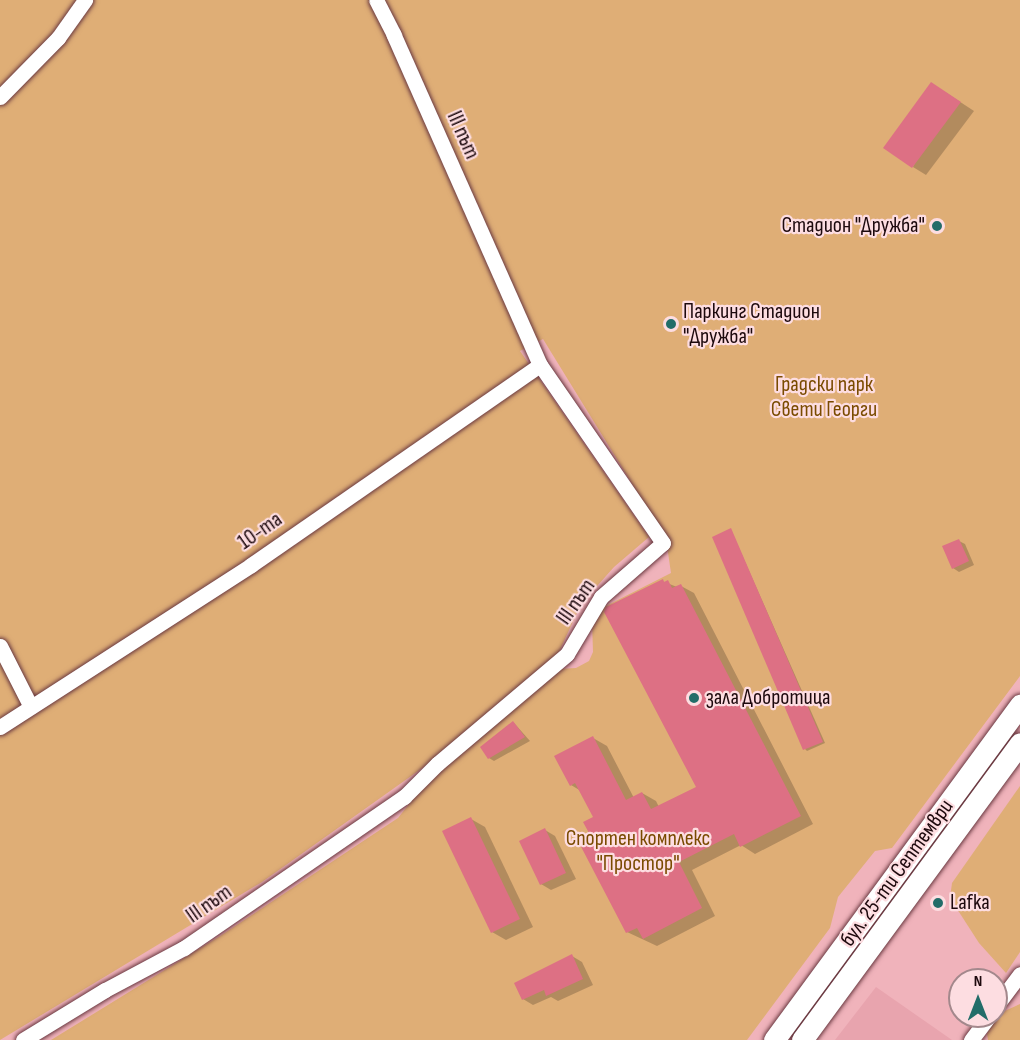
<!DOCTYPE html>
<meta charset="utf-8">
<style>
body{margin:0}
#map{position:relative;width:1020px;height:1040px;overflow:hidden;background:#f0b3bb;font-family:"Sofia Sans Condensed",sans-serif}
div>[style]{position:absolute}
.built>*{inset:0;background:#e8a4ae}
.green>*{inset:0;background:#dfae76}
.shadow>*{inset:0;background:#0003}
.building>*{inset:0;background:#dd7084}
.roads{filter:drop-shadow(0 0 2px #693840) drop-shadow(0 0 2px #693840)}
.minor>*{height:15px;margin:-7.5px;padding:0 7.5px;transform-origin:7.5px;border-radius:7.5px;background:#fff}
.secondary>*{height:21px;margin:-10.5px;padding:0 10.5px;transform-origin:10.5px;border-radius:10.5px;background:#fff}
.dots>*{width:16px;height:16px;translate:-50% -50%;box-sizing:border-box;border:3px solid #fddde1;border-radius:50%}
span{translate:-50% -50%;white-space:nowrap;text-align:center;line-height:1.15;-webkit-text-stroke:4.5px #fddde1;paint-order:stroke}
.street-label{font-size:22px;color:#1d090d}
.poi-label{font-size:22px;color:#1d090d}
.right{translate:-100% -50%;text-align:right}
.left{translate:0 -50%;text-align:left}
.park-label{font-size:22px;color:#7a4b00}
.north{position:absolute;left:948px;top:968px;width:60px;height:60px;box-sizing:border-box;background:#fddde1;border:2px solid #a3888c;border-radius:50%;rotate:0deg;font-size:16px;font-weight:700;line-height:24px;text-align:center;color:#1d090d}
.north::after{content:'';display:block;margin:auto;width:21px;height:27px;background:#236d69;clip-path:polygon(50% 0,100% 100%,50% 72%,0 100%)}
</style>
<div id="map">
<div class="built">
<i style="clip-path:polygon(876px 987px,952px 1040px,835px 1040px)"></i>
</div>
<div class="green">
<i style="clip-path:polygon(0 0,1020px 0,1020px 676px,892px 848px,875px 851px,838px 897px,830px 928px,747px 1040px,51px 1040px,220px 936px,398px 818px,424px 785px,559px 669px,576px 668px,589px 661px,593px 652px,592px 622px,602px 608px,671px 573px,666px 539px,543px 339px,520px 351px,649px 537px,614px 567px,581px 604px,559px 652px,459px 742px,262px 882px,0 1040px)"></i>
<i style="clip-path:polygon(1020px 786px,1020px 952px,1006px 973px,979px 943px,950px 898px,952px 883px)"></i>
<i style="clip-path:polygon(1020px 1004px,1020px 1040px,988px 1040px,987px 1034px,998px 1014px)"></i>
</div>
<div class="shadow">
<i style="clip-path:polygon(945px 92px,974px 111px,926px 175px,913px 167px)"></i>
<i style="clip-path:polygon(731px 530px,825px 743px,807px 751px,805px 749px)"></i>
<i style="clip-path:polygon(959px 541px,965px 544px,974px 565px,959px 572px,953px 568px)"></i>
<i style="clip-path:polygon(662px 581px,677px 587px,681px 586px,694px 593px,813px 824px,755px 854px,741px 845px,692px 870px,715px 916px,657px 946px,627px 932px,591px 834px,595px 818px,581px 791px,571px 785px,593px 738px,607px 746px,634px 798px,642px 793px,656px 801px,659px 807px,698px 787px)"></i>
<i style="clip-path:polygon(514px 723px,530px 741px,494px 761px,489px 758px)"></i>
<i style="clip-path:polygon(471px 819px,485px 827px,533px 927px,506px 940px,492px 932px)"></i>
<i style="clip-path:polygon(545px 830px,555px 836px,576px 879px,551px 890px,541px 884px)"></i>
<i style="clip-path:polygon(572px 956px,582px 962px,593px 985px,558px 1001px,551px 997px,533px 1005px,523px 999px)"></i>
</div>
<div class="building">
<i style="clip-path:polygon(931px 82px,961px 102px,912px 168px,883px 148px)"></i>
<i style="clip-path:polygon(731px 528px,823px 742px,803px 750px,712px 537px)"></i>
<i style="clip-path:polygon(959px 539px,969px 561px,952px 569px,942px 546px)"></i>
<i style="clip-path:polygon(663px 579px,664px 582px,668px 580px,672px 588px,681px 584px,801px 816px,740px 847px,734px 834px,679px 862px,702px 908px,643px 939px,637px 928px,626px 933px,577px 839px,589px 833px,583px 822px,593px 817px,575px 783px,570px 786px,554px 756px,593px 736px,626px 800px,642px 792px,651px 809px,696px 787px,604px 612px,606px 607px)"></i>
<i style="clip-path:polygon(513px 721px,525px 737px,488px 759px,480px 747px)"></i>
<i style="clip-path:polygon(471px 817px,520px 919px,491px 933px,442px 831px)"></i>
<i style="clip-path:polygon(545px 828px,566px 873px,540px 885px,519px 841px)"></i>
<i style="clip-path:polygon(572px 954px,583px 979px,546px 996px,544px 990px,522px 1000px,514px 983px)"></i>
</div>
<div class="roads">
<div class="minor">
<i style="left:0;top:97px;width:83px;rotate:-45.5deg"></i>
<i style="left:58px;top:38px;width:47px;rotate:-54.6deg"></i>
<i style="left:0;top:646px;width:68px;rotate:63.1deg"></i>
<i style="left:0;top:727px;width:299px;rotate:-32.8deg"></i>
<i style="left:251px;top:565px;width:351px;rotate:-34.7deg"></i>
<i style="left:996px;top:1006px;width:40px;rotate:-53deg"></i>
<i style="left:23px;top:1040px;width:96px;rotate:-31.4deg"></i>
<i style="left:105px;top:990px;width:89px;rotate:-28deg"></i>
<i style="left:184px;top:948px;width:267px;rotate:-34.5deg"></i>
<i style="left:404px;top:797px;width:47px;rotate:-45deg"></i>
<i style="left:437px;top:764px;width:170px;rotate:-40.2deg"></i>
<i style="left:567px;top:654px;width:66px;rotate:-59.2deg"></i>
<i style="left:601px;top:597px;width:82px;rotate:-41.1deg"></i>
<i style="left:663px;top:543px;width:216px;rotate:-124.6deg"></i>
<i style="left:540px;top:365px;width:361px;rotate:-113.9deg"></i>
<i style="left:394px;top:35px;width:39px;rotate:-117deg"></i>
<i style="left:971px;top:1040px;width:30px;rotate:-53deg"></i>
</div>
<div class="secondary">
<i style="left:774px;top:1040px;width:416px;rotate:-53.7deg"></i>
<i style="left:802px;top:1040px;width:368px;rotate:-53.7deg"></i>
</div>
</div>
<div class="dots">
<i style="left:937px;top:226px;background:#236d69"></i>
<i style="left:671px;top:324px;background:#236d69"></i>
<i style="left:694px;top:698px;background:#236d69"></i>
<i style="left:938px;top:903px;background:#236d69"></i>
</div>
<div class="street-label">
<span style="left:463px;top:135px;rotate:66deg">ІІІ път</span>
<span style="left:260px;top:531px;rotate:-35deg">10-та</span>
<span style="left:576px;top:602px;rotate:-55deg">ІІІ път</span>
<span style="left:897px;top:873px;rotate:-54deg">бул. 25-ти Септември</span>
<span style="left:209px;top:904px;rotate:-35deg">ІІІ път</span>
</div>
<div class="poi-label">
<span class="right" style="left:925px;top:226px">Стадион "Дружба"</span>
<span class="left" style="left:683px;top:324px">Паркинг Стадион<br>"Дружба"</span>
<span class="left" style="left:706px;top:698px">зала Добротица</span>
<span class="left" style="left:950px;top:903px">Lafka</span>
</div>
<div class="park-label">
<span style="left:824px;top:397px">Градски парк<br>Свети Георги</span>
<span style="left:638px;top:851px">Спортен комплекс<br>"Простор"</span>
</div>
<div class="north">N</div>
</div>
